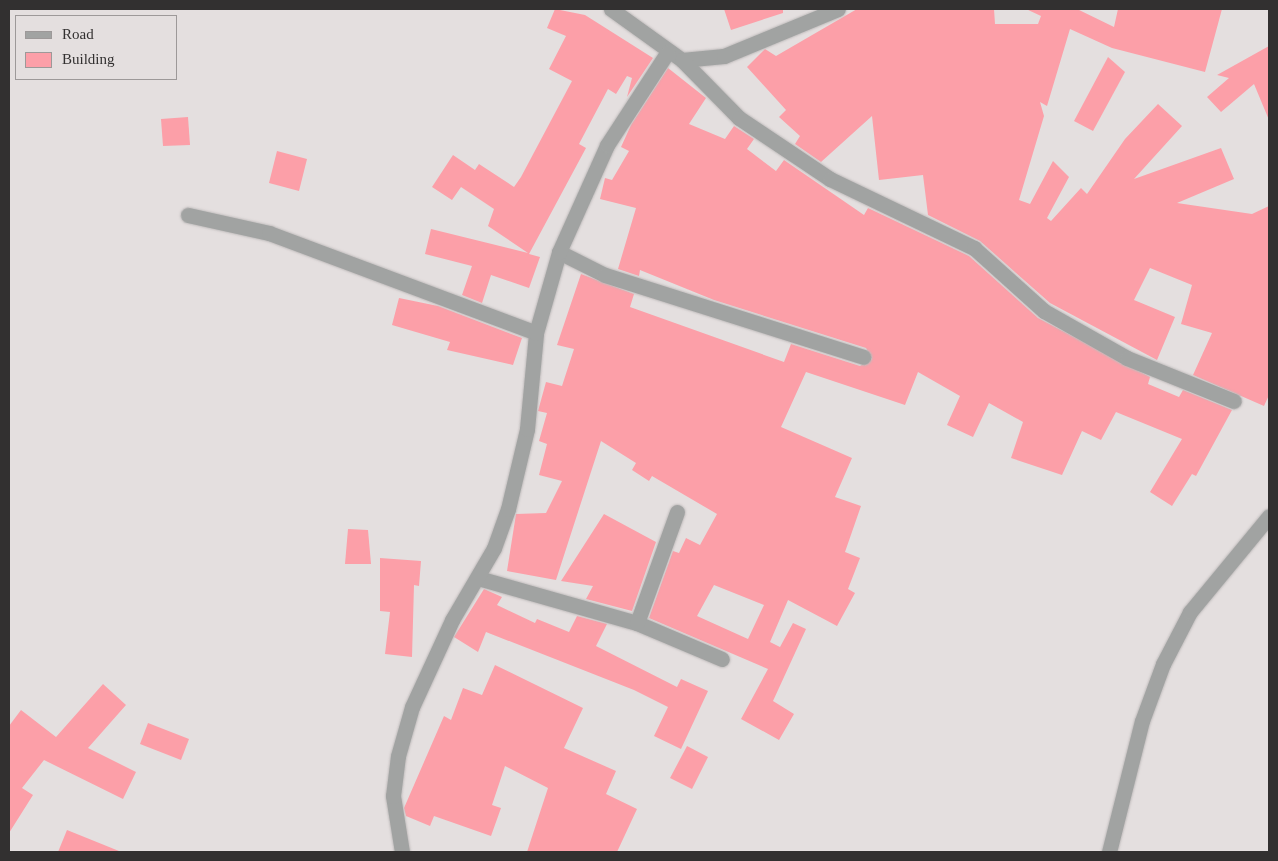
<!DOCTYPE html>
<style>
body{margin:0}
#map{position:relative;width:1278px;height:861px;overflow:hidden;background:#e4dfdf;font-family:Georgia,serif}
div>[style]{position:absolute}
.building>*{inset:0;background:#fc9fa8}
.roads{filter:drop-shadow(0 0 1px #c0bcbc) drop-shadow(0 0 1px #c0bcbc)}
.minor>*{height:15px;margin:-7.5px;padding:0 7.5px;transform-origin:7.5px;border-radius:7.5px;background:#a1a3a2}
span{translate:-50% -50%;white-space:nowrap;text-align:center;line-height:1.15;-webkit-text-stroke:4px #e4dfdf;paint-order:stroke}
.frame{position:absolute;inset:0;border:10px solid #323030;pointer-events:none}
.legend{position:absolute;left:15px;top:15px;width:162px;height:65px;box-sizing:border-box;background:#e4dfdf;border:1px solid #9d9999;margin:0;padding:6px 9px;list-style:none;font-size:15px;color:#323030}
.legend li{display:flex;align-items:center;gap:10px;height:25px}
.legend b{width:25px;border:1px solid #9d9999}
</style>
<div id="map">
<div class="building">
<i style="clip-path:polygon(555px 9px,585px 15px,653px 58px,627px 97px,632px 78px,627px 76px,616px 94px,608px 89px,579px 144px,586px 148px,529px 254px,540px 257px,529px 288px,491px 275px,482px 303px,462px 295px,472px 266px,425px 254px,431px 229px,528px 253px,488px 226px,494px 209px,461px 187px,452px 200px,432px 187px,453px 155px,475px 170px,479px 164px,514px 187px,521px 177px,572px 81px,549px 69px,566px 36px,547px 28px)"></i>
<i style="clip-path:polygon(724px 9px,783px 9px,783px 13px,731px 30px)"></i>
<i style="clip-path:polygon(857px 9px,994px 9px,995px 24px,1038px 24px,1041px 16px,1026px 9px,1077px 9px,1114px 27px,1118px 9px,1222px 9px,1205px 72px,1112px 48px,1070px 29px,1047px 106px,1040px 102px,1044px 116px,1019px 200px,1030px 204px,1053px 161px,1069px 177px,1047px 218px,1051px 221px,1081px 188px,1087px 194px,1125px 139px,1158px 104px,1182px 126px,1134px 179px,1221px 148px,1234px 179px,1177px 203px,1252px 214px,1269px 206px,1269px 395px,1264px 406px,1193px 375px,1212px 333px,1181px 324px,1192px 285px,1150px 268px,1134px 300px,1175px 317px,1157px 360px,1050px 303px,980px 241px,928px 215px,923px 175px,879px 180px,872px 116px,821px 162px,795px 144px,800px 136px,779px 117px,786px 110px,747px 67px,765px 49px,776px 56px)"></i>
<i style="clip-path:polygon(1269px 46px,1269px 120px,1254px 84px,1221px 112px,1207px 97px,1229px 78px,1217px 75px)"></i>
<i style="clip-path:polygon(1108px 57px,1125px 72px,1093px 131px,1074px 121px)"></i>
<i style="clip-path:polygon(evenodd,668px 68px,706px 98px,689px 124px,725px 139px,734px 126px,754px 139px,747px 149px,776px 171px,784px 160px,864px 215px,868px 208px,969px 256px,1038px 318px,1150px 377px,1148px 384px,1179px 397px,1183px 390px,1232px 410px,1196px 476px,1192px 474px,1172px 506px,1150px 492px,1182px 439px,1116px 412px,1101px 440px,1082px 431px,1062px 475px,1011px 458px,1023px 422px,989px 403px,973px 437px,947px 425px,960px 396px,918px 372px,905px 405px,806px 372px,781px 427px,852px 458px,835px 497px,861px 506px,845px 552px,860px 558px,848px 589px,855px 593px,837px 626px,788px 600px,770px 642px,780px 647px,793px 623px,806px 629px,773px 701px,794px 714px,779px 740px,741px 719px,768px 669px,649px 618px,673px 551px,679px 553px,686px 538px,700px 545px,717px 514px,652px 476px,649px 481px,632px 470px,636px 463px,601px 441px,556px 580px,507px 571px,516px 514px,546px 513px,562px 481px,539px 475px,547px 444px,539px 441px,547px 413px,538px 411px,546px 382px,562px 386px,574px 349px,557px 345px,581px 274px,634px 294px,630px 307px,784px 362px,791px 344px,860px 366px,872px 359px,866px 348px,714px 300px,640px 270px,639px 276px,618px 269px,636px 208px,600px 199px,605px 178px,612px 180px,629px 151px,621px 147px,631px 125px,668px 68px,714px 585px,764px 605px,748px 639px,697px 616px,714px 585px)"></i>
<i style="clip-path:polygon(188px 117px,190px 145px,163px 146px,161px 119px)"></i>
<i style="clip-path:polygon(277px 151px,307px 159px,299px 191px,269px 183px)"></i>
<i style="clip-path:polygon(399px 298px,438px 306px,522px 338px,513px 365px,447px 350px,450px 342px,392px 325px)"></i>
<i style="clip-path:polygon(604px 514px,656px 542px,632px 611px,586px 599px,593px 586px,561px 581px)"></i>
<i style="clip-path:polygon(348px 529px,368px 530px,371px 564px,345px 564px)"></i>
<i style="clip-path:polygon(380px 558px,421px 561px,419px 586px,414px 585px,412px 657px,385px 654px,390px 612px,380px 611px)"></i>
<i style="clip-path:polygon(484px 589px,502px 597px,497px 605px,535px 623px,537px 619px,569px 632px,577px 616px,607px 624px,596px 646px,677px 687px,681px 679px,708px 691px,681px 749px,654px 736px,668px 707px,634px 690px,486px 632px,478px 652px,454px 637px)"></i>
<i style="clip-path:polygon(495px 665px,583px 708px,564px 748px,616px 771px,606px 794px,637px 809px,617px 852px,527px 852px,548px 788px,505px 766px,492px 805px,501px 808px,491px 836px,434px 816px,430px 826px,406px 816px,404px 808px,444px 716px,451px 720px,463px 688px,482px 695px)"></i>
<i style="clip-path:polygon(103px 684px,126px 705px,88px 748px,136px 772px,123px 799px,44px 760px,22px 788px,33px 795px,9px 833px,9px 726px,21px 710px,56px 737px)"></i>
<i style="clip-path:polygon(148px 723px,189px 739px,181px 760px,140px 744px)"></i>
<i style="clip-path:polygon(687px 746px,708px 757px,692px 789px,670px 778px)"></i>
<i style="clip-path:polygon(67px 830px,119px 851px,119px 852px,58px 852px)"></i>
</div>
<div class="roads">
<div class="minor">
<i style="left:611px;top:9px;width:87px;rotate:35.7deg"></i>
<i style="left:682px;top:60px;width:42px;rotate:-5.4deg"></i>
<i style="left:724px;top:56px;width:123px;rotate:-22.4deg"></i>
<i style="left:682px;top:60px;width:81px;rotate:45.5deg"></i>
<i style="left:739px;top:118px;width:110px;rotate:33.8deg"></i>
<i style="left:830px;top:179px;width:160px;rotate:25.6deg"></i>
<i style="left:974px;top:248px;width:94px;rotate:42deg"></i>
<i style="left:1044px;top:311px;width:95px;rotate:29.5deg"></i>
<i style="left:1127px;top:358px;width:115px;rotate:21.9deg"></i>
<i style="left:188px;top:215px;width:83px;rotate:12.5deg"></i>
<i style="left:269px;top:233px;width:285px;rotate:20.5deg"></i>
<i style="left:559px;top:252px;width:51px;rotate:26.6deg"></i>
<i style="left:605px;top:275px;width:271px;rotate:17.6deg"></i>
<i style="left:478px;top:578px;width:165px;rotate:15.8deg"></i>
<i style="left:637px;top:623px;width:92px;rotate:23deg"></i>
<i style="left:637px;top:623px;width:118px;rotate:-70.2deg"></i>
<i style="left:402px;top:852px;width:57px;rotate:-99.1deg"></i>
<i style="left:393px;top:796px;width:40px;rotate:-82.9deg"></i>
<i style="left:398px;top:756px;width:51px;rotate:-74.1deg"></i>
<i style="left:412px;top:707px;width:96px;rotate:-65.3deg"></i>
<i style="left:452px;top:620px;width:83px;rotate:-59.7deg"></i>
<i style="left:494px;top:548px;width:41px;rotate:-70.3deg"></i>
<i style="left:508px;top:509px;width:82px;rotate:-76.6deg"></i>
<i style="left:527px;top:429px;width:96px;rotate:-84.6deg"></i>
<i style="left:536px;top:333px;width:84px;rotate:-74.1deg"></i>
<i style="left:559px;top:252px;width:117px;rotate:-65.8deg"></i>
<i style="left:607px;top:145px;width:110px;rotate:-56.9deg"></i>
<i style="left:1109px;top:852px;width:135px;rotate:-75.9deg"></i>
<i style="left:1142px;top:721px;width:61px;rotate:-69.8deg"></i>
<i style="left:1163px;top:664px;width:59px;rotate:-62.6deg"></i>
<i style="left:1190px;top:612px;width:124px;rotate:-50.5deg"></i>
</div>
</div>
<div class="frame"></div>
<ul class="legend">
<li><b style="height:6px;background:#a1a3a2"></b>Road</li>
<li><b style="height:14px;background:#fc9fa8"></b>Building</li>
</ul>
</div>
